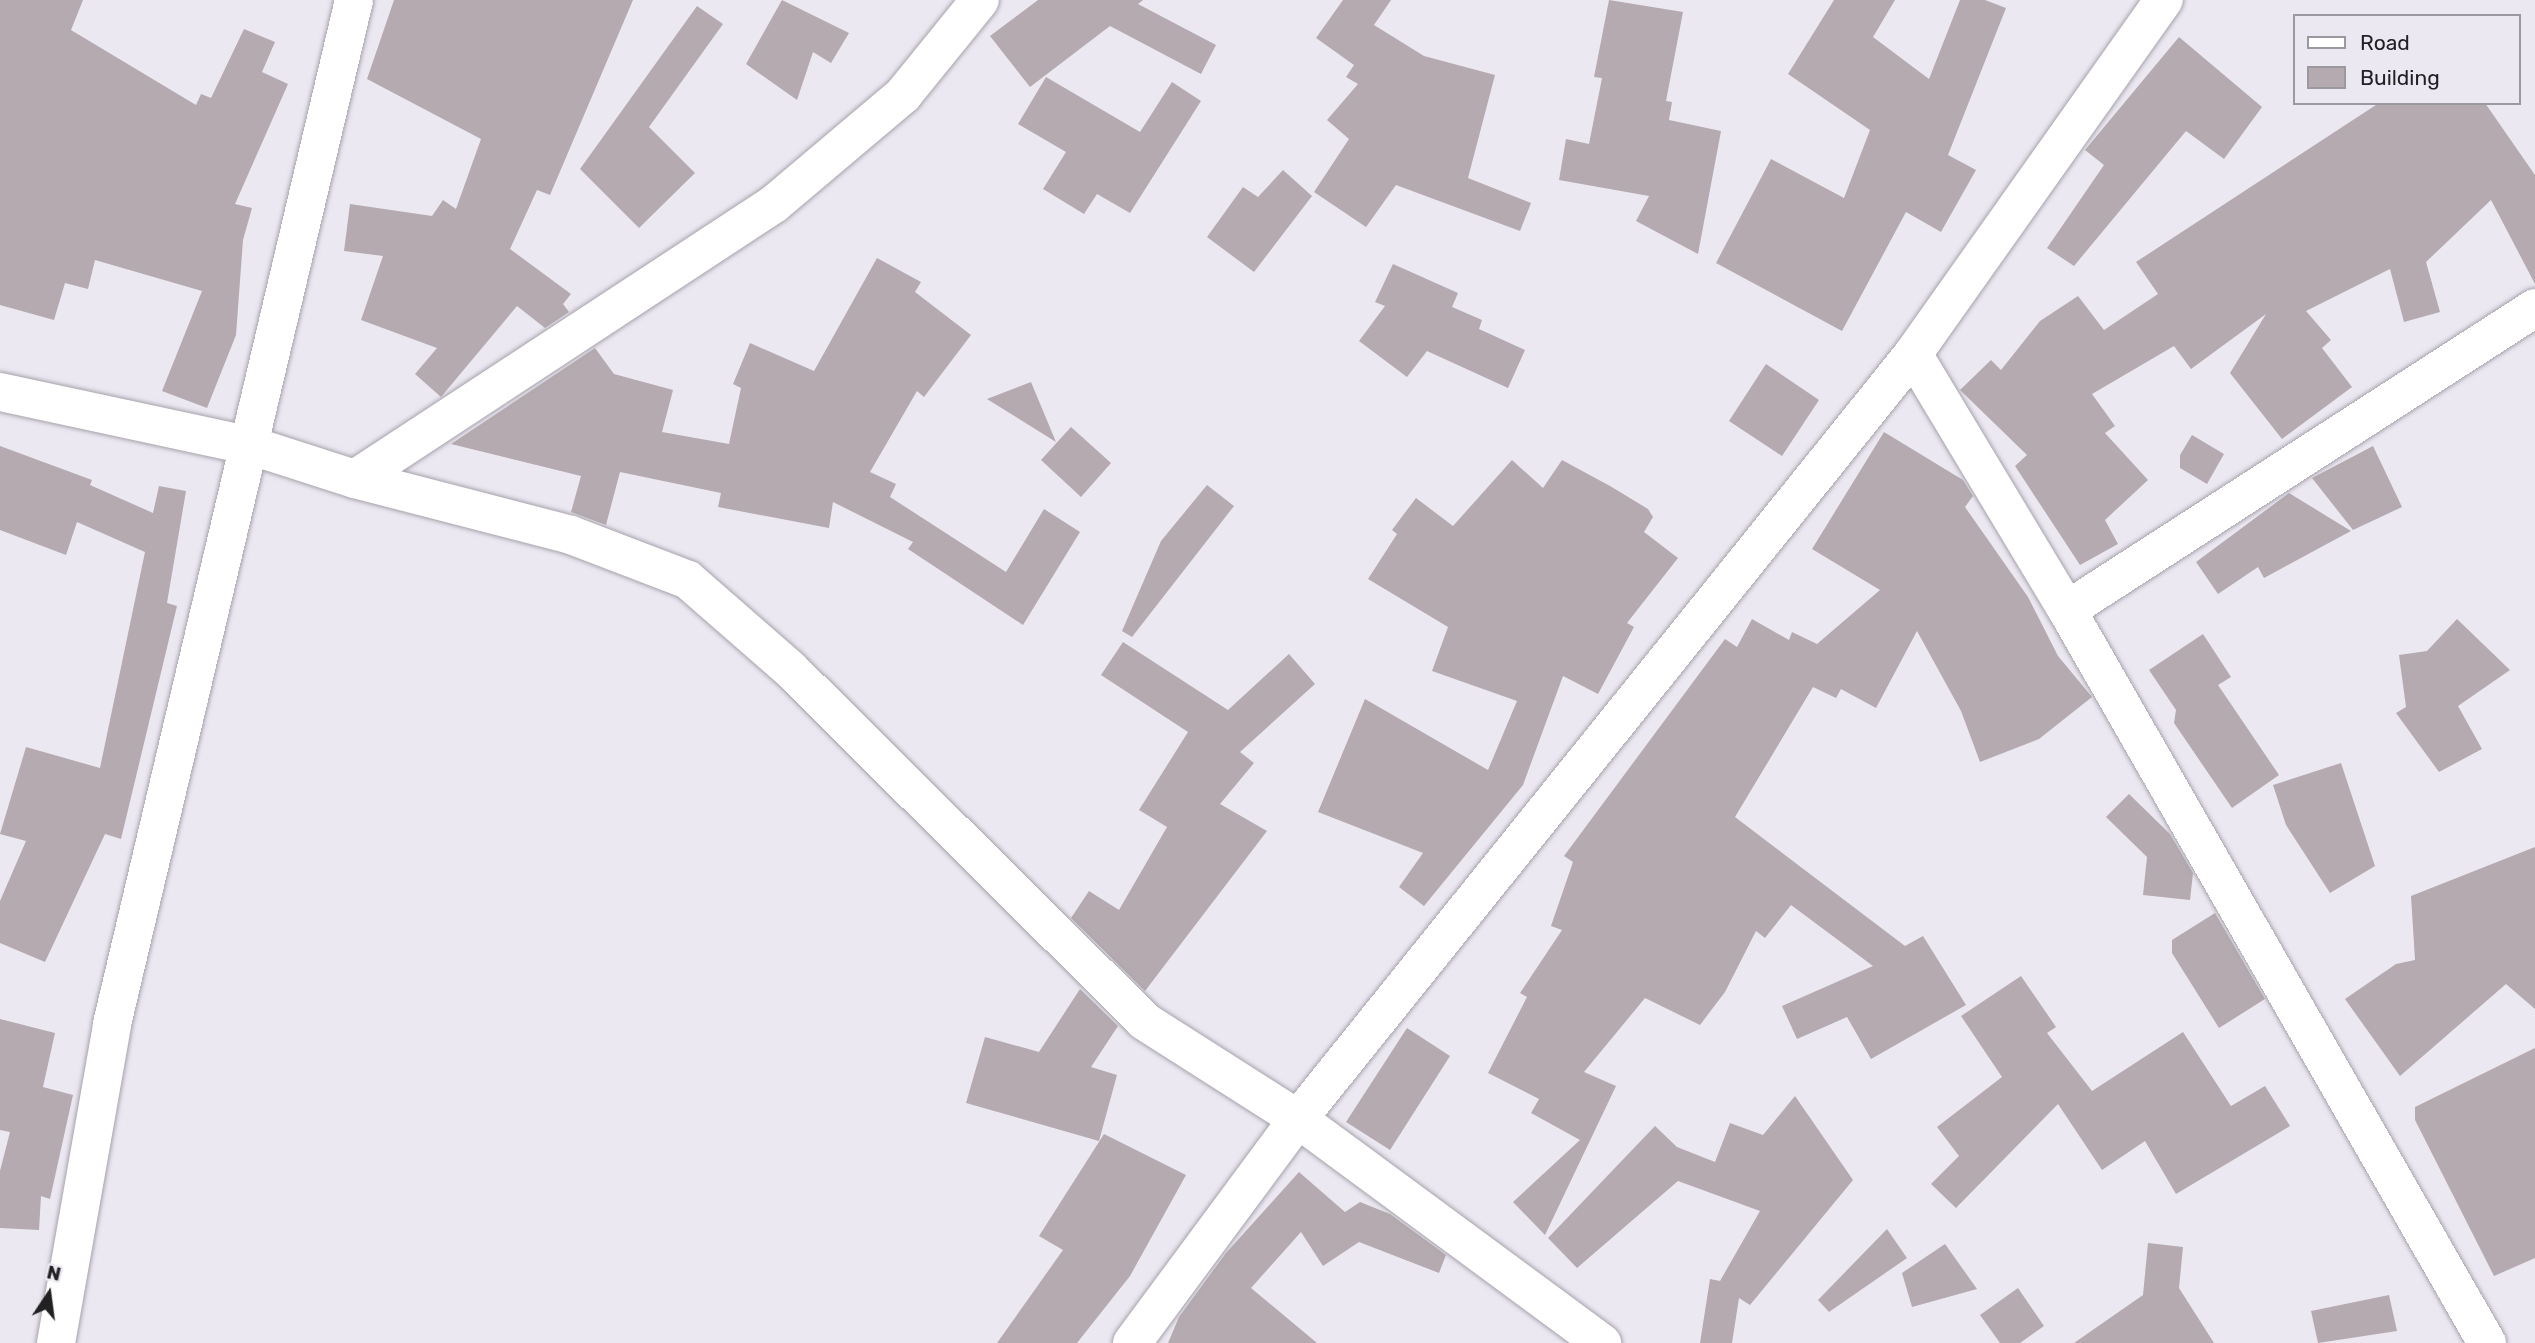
<!DOCTYPE html>
<style>
body{margin:0}
#map{position:relative;width:2535px;height:1343px;overflow:hidden;background:#ece8f2;font-family:Rubik,sans-serif}
div>[style]{position:absolute}
.building>*{inset:0;background:#b4aab0}
.roads{filter:drop-shadow(0 0 2px #a6a2ab) drop-shadow(0 0 2px #a6a2ab)}
.minor>*{height:38px;margin:-19px;padding:0 19px;transform-origin:19px;border-radius:19px;background:#fff}
span{translate:-50% -50%;white-space:nowrap;text-align:center;line-height:1.15;-webkit-text-stroke:7px #ece8f2;paint-order:stroke}
.legend{position:absolute;left:2293px;top:14px;width:228px;height:91px;box-sizing:border-box;background:#ece8f2;border:2px solid #9b989f;margin:0;padding:9px 12px;list-style:none;font-size:21px;color:#212023}
.legend li{display:flex;align-items:center;gap:14px;height:35px}
.legend b{width:35px;border:2px solid #9b989f}
.north{position:absolute;left:14px;top:1259px;width:70px;height:70px;-webkit-text-stroke:5px #ece8f2;paint-order:stroke;rotate:13deg;font-size:19px;font-weight:700;line-height:28px;text-align:center;color:#212023}
.north::after{content:'';display:block;margin:auto;width:24px;height:32px;background:#212023;clip-path:polygon(50% 0,100% 100%,50% 72%,0 100%)}
</style>
<div id="map">
<div class="building">
<i style="clip-path:polygon(0 0,83px 0,71px 30px,196px 105px,201px 94px,211px 98px,244px 29px,275px 42px,262px 72px,288px 84px,235px 204px,252px 208px,243px 240px,236px 335px,207px 408px,162px 391px,202px 291px,95px 260px,88px 289px,65px 283px,54px 320px,0 305px)"></i>
<i style="clip-path:polygon(394px 0,633px 0,550px 195px,537px 190px,510px 249px,571px 294px,563px 304px,569px 312px,545px 328px,517px 306px,441px 397px,415px 374px,437px 348px,361px 320px,383px 256px,344px 251px,350px 204px,432px 216px,443px 200px,456px 209px,481px 139px,367px 79px)"></i>
<i style="clip-path:polygon(782px 0,849px 33px,831px 63px,813px 52px,797px 100px,746px 64px)"></i>
<i style="clip-path:polygon(1038px 0,1143px 0,1138px 4px,1216px 45px,1201px 74px,1110px 26px,1030px 87px,990px 36px)"></i>
<i style="clip-path:polygon(1343px 0,1391px 0,1374px 25px,1424px 56px,1495px 75px,1468px 178px,1531px 203px,1520px 231px,1396px 185px,1366px 227px,1314px 192px,1349px 139px,1327px 120px,1358px 84px,1346px 77px,1354px 65px,1316px 38px)"></i>
<i style="clip-path:polygon(1609px 0,1683px 12px,1666px 101px,1672px 102px,1669px 120px,1721px 131px,1698px 254px,1636px 221px,1649px 196px,1559px 180px,1566px 139px,1589px 144px,1602px 78px,1594px 77px)"></i>
<i style="clip-path:polygon(1834px 0,1895px 0,1873px 37px,1929px 79px,1960px 0,1985px 0,2006px 8px,1948px 155px,1976px 170px,1941px 232px,1906px 212px,1842px 331px,1716px 263px,1771px 159px,1844px 198px,1870px 130px,1788px 74px)"></i>
<i style="clip-path:polygon(697px 6px,723px 24px,649px 127px,695px 173px,639px 228px,580px 169px)"></i>
<i style="clip-path:polygon(2179px 37px,2262px 107px,2224px 159px,2186px 131px,2074px 266px,2047px 248px,2104px 165px,2085px 150px)"></i>
<i style="clip-path:polygon(1046px 77px,1140px 132px,1172px 82px,1201px 101px,1130px 213px,1097px 194px,1084px 214px,1043px 189px,1066px 152px,1018px 124px)"></i>
<i style="clip-path:polygon(2379px 103px,2485px 103px,2535px 175px,2535px 284px,2491px 200px,2426px 262px,2440px 312px,2404px 322px,2390px 269px,2306px 311px,2331px 340px,2322px 348px,2352px 387px,2282px 439px,2230px 373px,2266px 314px,2191px 369px,2174px 346px,2092px 394px,2115px 426px,2105px 433px,2148px 480px,2105px 520px,2118px 544px,2080px 565px,2015px 466px,2027px 455px,1960px 390px,1991px 360px,2001px 370px,2040px 321px,2078px 296px,2104px 330px,2158px 294px,2136px 262px)"></i>
<i style="clip-path:polygon(1283px 170px,1312px 196px,1254px 272px,1207px 237px,1243px 187px,1258px 197px)"></i>
<i style="clip-path:polygon(877px 258px,921px 282px,915px 292px,971px 335px,924px 397px,917px 391px,870px 472px,896px 484px,890px 497px,1006px 572px,1044px 509px,1080px 532px,1023px 625px,908px 549px,913px 542px,833px 502px,829px 528px,718px 507px,721px 493px,620px 472px,606px 525px,571px 512px,581px 476px,451px 444px,595px 348px,614px 374px,673px 390px,662px 432px,729px 444px,741px 388px,733px 384px,750px 343px,814px 371px)"></i>
<i style="clip-path:polygon(1393px 264px,1458px 293px,1452px 307px,1482px 320px,1479px 329px,1525px 350px,1508px 388px,1427px 351px,1407px 377px,1359px 341px,1385px 306px,1375px 302px)"></i>
<i style="clip-path:polygon(1766px 364px,1819px 400px,1782px 456px,1729px 421px)"></i>
<i style="clip-path:polygon(1031px 382px,1056px 442px,987px 399px)"></i>
<i style="clip-path:polygon(1071px 427px,1111px 463px,1081px 497px,1041px 460px)"></i>
<i style="clip-path:polygon(1884px 432px,1963px 480px,1973px 496px,1965px 507px,2028px 597px,2058px 656px,2092px 697px,2039px 739px,1980px 762px,1961px 711px,1917px 631px,1876px 708px,1841px 689px,1836px 698px,1813px 687px,1735px 817px,1905px 946px,1923px 936px,1966px 1005px,1871px 1059px,1847px 1017px,1797px 1039px,1782px 1006px,1873px 966px,1791px 905px,1765px 938px,1756px 931px,1725px 992px,1700px 1025px,1645px 998px,1584px 1072px,1616px 1086px,1545px 1235px,1513px 1202px,1580px 1140px,1531px 1113px,1539px 1099px,1488px 1073px,1527px 997px,1520px 993px,1562px 930px,1551px 926px,1573px 862px,1564px 856px,1725px 639px,1737px 647px,1752px 619px,1789px 640px,1792px 632px,1817px 644px,1880px 590px,1812px 549px)"></i>
<i style="clip-path:polygon(2192px 435px,2224px 454px,2207px 484px,2180px 468px,2180px 455px)"></i>
<i style="clip-path:polygon(0 446px,92px 480px,90px 485px,153px 513px,159px 486px,186px 491px,167px 603px,177px 606px,121px 839px,105px 834px,45px 962px,0 943px,0 901px,26px 841px,0 834px,26px 747px,100px 768px,145px 552px,77px 522px,66px 555px,0 530px)"></i>
<i style="clip-path:polygon(2373px 446px,2402px 507px,2353px 530px,2312px 478px)"></i>
<i style="clip-path:polygon(1512px 460px,1543px 488px,1562px 460px,1610px 486px,1648px 509px,1653px 517px,1644px 532px,1678px 558px,1627px 623px,1634px 627px,1598px 694px,1563px 676px,1523px 785px,1424px 906px,1399px 887px,1423px 853px,1318px 812px,1365px 699px,1488px 770px,1517px 701px,1432px 671px,1448px 627px,1368px 579px,1397px 534px,1392px 530px,1416px 498px,1453px 526px)"></i>
<i style="clip-path:polygon(1207px 485px,1234px 506px,1132px 637px,1122px 631px,1161px 541px)"></i>
<i style="clip-path:polygon(2289px 493px,2351px 531px,2264px 578px,2258px 567px,2218px 594px,2196px 562px)"></i>
<i style="clip-path:polygon(2457px 619px,2510px 670px,2458px 706px,2482px 749px,2439px 772px,2396px 713px,2406px 707px,2399px 655px,2427px 651px)"></i>
<i style="clip-path:polygon(2203px 634px,2231px 677px,2218px 685px,2279px 775px,2232px 808px,2174px 723px,2176px 710px,2149px 670px)"></i>
<i style="clip-path:polygon(1123px 642px,1228px 710px,1289px 654px,1315px 684px,1240px 752px,1254px 763px,1220px 804px,1267px 831px,1145px 991px,1071px 918px,1089px 891px,1119px 910px,1167px 827px,1139px 810px,1188px 732px,1101px 675px)"></i>
<i style="clip-path:polygon(2341px 763px,2375px 866px,2330px 893px,2286px 825px,2273px 785px)"></i>
<i style="clip-path:polygon(2129px 794px,2170px 834px,2193px 873px,2190px 900px,2143px 895px,2147px 857px,2106px 817px)"></i>
<i style="clip-path:polygon(2535px 847px,2535px 1009px,2506px 984px,2400px 1076px,2345px 999px,2396px 964px,2415px 960px,2411px 896px)"></i>
<i style="clip-path:polygon(2215px 913px,2265px 999px,2219px 1028px,2172px 953px,2172px 940px)"></i>
<i style="clip-path:polygon(2021px 976px,2056px 1027px,2047px 1033px,2092px 1091px,2183px 1032px,2231px 1106px,2265px 1086px,2290px 1126px,2176px 1194px,2145px 1141px,2102px 1170px,2058px 1104px,1956px 1208px,1931px 1184px,1959px 1156px,1937px 1127px,2002px 1077px,1961px 1016px)"></i>
<i style="clip-path:polygon(1080px 989px,1118px 1026px,1091px 1067px,1117px 1075px,1099px 1141px,966px 1103px,985px 1037px,1039px 1052px)"></i>
<i style="clip-path:polygon(0 1019px,55px 1033px,43px 1087px,73px 1095px,50px 1199px,41px 1196px,39px 1230px,0 1228px,0 1171px,10px 1132px,0 1130px)"></i>
<i style="clip-path:polygon(1407px 1028px,1450px 1056px,1390px 1150px,1346px 1122px)"></i>
<i style="clip-path:polygon(2535px 1048px,2535px 1258px,2494px 1276px,2415px 1120px,2415px 1107px)"></i>
<i style="clip-path:polygon(1795px 1096px,1853px 1180px,1750px 1305px,1739px 1298px,1732px 1343px,1700px 1343px,1710px 1279px,1720px 1281px,1760px 1211px,1678px 1181px,1577px 1268px,1548px 1238px,1655px 1126px,1677px 1147px,1715px 1162px,1730px 1123px,1763px 1135px)"></i>
<i style="clip-path:polygon(1104px 1134px,1186px 1175px,1130px 1276px,1077px 1343px,997px 1343px,1063px 1250px,1039px 1236px)"></i>
<i style="clip-path:polygon(1299px 1172px,1345px 1212px,1360px 1202px,1390px 1214px,1446px 1255px,1439px 1273px,1359px 1242px,1323px 1266px,1301px 1232px,1251px 1288px,1317px 1343px,1168px 1343px,1179px 1317px,1226px 1253px)"></i>
<i style="clip-path:polygon(1887px 1229px,1907px 1258px,1829px 1312px,1818px 1300px)"></i>
<i style="clip-path:polygon(2148px 1243px,2183px 1247px,2179px 1288px,2214px 1343px,2074px 1343px,2143px 1295px)"></i>
<i style="clip-path:polygon(1945px 1244px,1977px 1289px,1912px 1307px,1902px 1273px)"></i>
<i style="clip-path:polygon(2018px 1288px,2044px 1326px,2020px 1343px,2000px 1343px,1980px 1315px)"></i>
<i style="clip-path:polygon(2389px 1295px,2397px 1331px,2318px 1343px,2311px 1311px)"></i>
</div>
<div class="roads">
<div class="minor">
<i style="left:1913px;top:354px;width:299px;rotate:59deg"></i>
<i style="left:2067px;top:610px;width:845px;rotate:60.19deg"></i>
<i style="left:0;top:392px;width:258px;rotate:12.1deg"></i>
<i style="left:252px;top:446px;width:108px;rotate:17.8deg"></i>
<i style="left:355px;top:479px;width:223px;rotate:14.5deg"></i>
<i style="left:571px;top:535px;width:125px;rotate:21deg"></i>
<i style="left:688px;top:580px;width:135px;rotate:41.1deg"></i>
<i style="left:790px;top:669px;width:499px;rotate:44.8deg"></i>
<i style="left:1144px;top:1021px;width:183px;rotate:32.5deg"></i>
<i style="left:1298px;top:1119px;width:378px;rotate:36.4deg"></i>
<i style="left:355px;top:479px;width:501px;rotate:-33.28deg"></i>
<i style="left:774px;top:204px;width:169px;rotate:-40.2deg"></i>
<i style="left:903px;top:95px;width:122px;rotate:-51deg"></i>
<i style="left:2067px;top:610px;width:557px;rotate:-32.83deg"></i>
<i style="left:56px;top:1343px;width:324px;rotate:-80deg"></i>
<i style="left:112px;top:1024px;width:1052px;rotate:-76.7deg"></i>
<i style="left:1132px;top:1343px;width:279px;rotate:-53.5deg"></i>
<i style="left:1298px;top:1119px;width:982px;rotate:-51.2deg"></i>
<i style="left:1913px;top:354px;width:434px;rotate:-54.7deg"></i>
</div>
</div>
<ul class="legend">
<li><b style="height:9px;background:#fff"></b>Road</li>
<li><b style="height:19px;background:#b4aab0"></b>Building</li>
</ul>
<div class="north">N</div>
</div>
